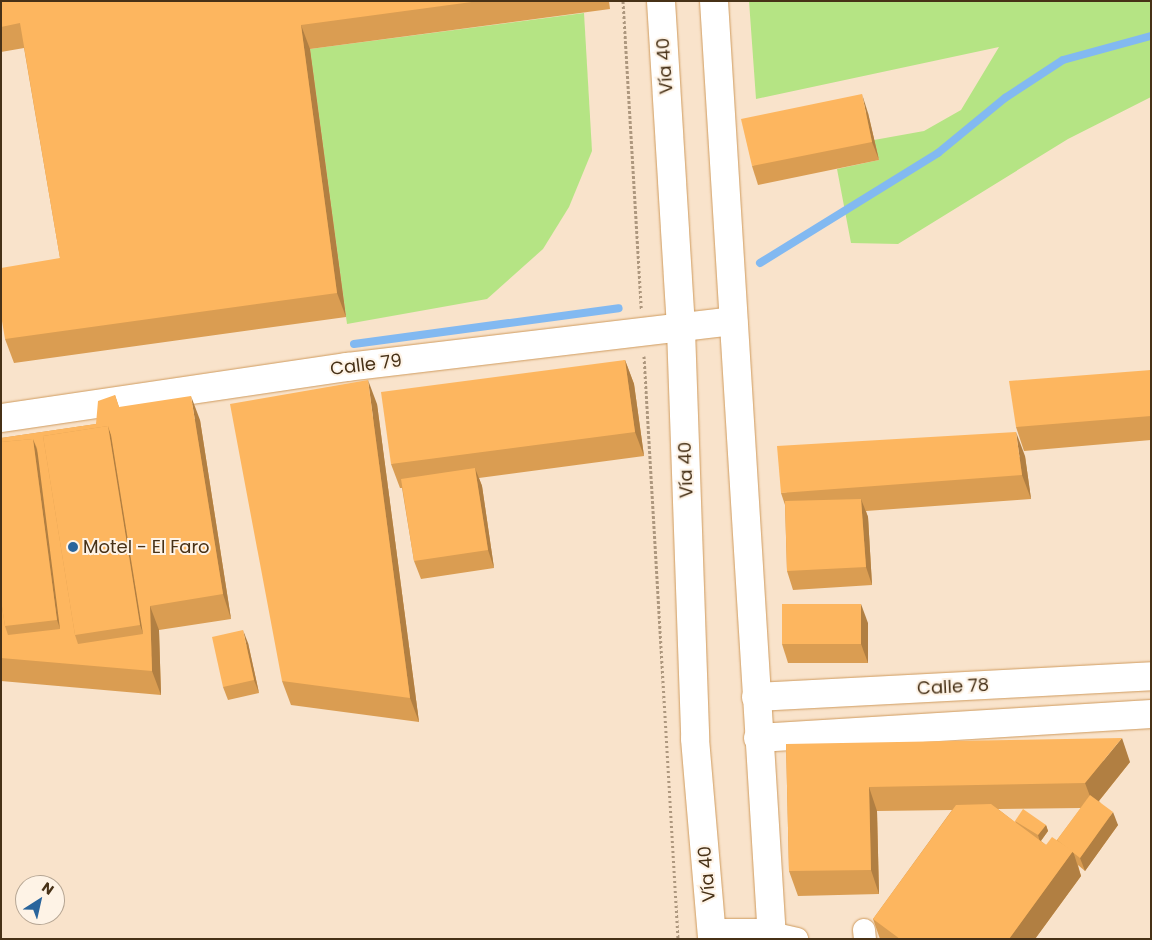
<!DOCTYPE html>
<meta charset="utf-8">
<style>
body{margin:0}
#map{position:relative;width:1152px;height:940px;overflow:hidden;background:#f9e3cb;font-family:Poppins,sans-serif}
div>[style]{position:absolute}
.green>*{inset:0;background:#b5e484}
.stream>*{height:8px;margin:-4px;padding:0 4px;transform-origin:4px;border-radius:4px;background:#82b9f1}
.path>*{height:3px;margin-top:-1.5px;transform-origin:0;background:repeating-linear-gradient(90deg,#ad977e 0 2.5px,transparent 0 5px)}
.roads{filter:drop-shadow(0 0 1px #cf9b5e) drop-shadow(0 0 1px #cf9b5e)}
.minor>*{height:22px;margin:-11px;padding:0 11px;transform-origin:11px;border-radius:11px;background:#fff}
.tertiary>*{height:28px;margin:-14px;padding:0 14px;transform-origin:14px;border-radius:14px;background:#fff}
.secondary>*{height:28px;margin:-14px;padding:0 14px;transform-origin:14px;border-radius:14px;background:#fff}
.trunk>*{height:28px;margin:-14px;padding:0 14px;transform-origin:14px;border-radius:14px;background:#fff}
.wall>*{inset:0;background:#da9d52}
.shaded-wall>*{inset:0;background:#b17f42}
.building>*{inset:0;background:#fdb65f}
.dots>*{width:14px;height:14px;translate:-50% -50%;box-sizing:border-box;border:2px solid #fef3e6;border-radius:50%}
span{translate:-50% -50%;white-space:nowrap;text-align:center;line-height:1.15;-webkit-text-stroke:4px #fef3e6;paint-order:stroke}
.street-label{font-size:18px;color:#473117}
.poi-label{font-size:18px;color:#473117}
.left{translate:0 -50%;text-align:left}
.frame{position:absolute;inset:0;border:2px solid #473117;pointer-events:none}
.north{position:absolute;left:15px;top:875px;width:50px;height:50px;box-sizing:border-box;background:#fef3e6;border:1px solid #b5a593;border-radius:50%;rotate:35deg;font-size:14px;font-weight:700;line-height:20px;text-align:center;color:#473117}
.north::after{content:'';display:block;margin:auto;width:18px;height:22px;background:#2a659c;clip-path:polygon(50% 0,100% 100%,50% 72%,0 100%)}
</style>
<div id="map">
<div class="green">
<i style="clip-path:polygon(749px 1px,1151px 1px,1151px 97px,1068px 139px,898px 244px,851px 243px,837px 169px,879px 160px,874px 140px,924px 131px,961px 110px,999px 47px,756px 99px)"></i>
<i style="clip-path:polygon(584px 13px,592px 151px,569px 207px,543px 249px,487px 299px,347px 324px,310px 49px)"></i>
</div>
<div class="stream">
<i style="left:760px;top:263px;width:209px;rotate:-31.7deg"></i>
<i style="left:938px;top:153px;width:87px;rotate:-39.4deg"></i>
<i style="left:1005px;top:98px;width:69px;rotate:-33.2deg"></i>
<i style="left:1063px;top:60px;width:91px;rotate:-15.3deg"></i>
<i style="left:354px;top:344px;width:267px;rotate:-7.7deg"></i>
</div>
<div class="path">
<i style="left:623px;top:1px;width:308px;rotate:86.6deg"></i>
<i style="left:644px;top:356px;width:584px;rotate:86.66deg"></i>
</div>
<div class="roads">
<div class="minor">
<i style="left:864px;top:930px;width:9px;rotate:84deg"></i>
<i style="left:771px;top:933px;width:27px;rotate:13deg"></i>
</div>
<div class="tertiary">
<i style="left:1px;top:418px;width:350px;rotate:-8.4deg"></i>
<i style="left:347px;top:367px;width:389px;rotate:-6.8deg"></i>
</div>
<div class="secondary">
<i style="left:756px;top:697px;width:396px;rotate:-3deg"></i>
<i style="left:758px;top:738px;width:394px;rotate:-3.5deg"></i>
</div>
<div class="trunk">
<i style="left:661px;top:1px;width:330px;rotate:86.5deg"></i>
<i style="left:681px;top:330px;width:409px;rotate:88deg"></i>
<i style="left:695px;top:739px;width:201px;rotate:85.1deg"></i>
<i style="left:714px;top:1px;width:940px;rotate:86.46deg"></i>
<i style="left:712px;top:933px;width:59px"></i>
</div>
</div>
<div class="wall">
<i style="clip-path:polygon(1px 1px,609px 1px,610px 9px,310px 49px,346px 317px,14px 363px,5px 339px,60px 258px,24px 48px,1px 52px)"></i>
<i style="clip-path:polygon(868px 113px,879px 160px,758px 185px,752px 166px)"></i>
<i style="clip-path:polygon(625px 360px,634px 384px,644px 456px,479px 478px,482px 486px,494px 568px,421px 579px,414px 561px,402px 488px,400px 488px,391px 464px)"></i>
<i style="clip-path:polygon(1151px 370px,1151px 440px,1024px 451px,1016px 427px)"></i>
<i style="clip-path:polygon(115px 395px,119px 407px,200px 420px,231px 619px,159px 630px,161px 695px,1px 681px,1px 438px,96px 424px)"></i>
<i style="clip-path:polygon(377px 404px,419px 722px,291px 705px,282px 681px)"></i>
<i style="clip-path:polygon(1025px 456px,1031px 499px,866px 511px,868px 517px,872px 585px,793px 590px,787px 571px,785px 505px,781px 493px)"></i>
<i style="clip-path:polygon(868px 623px,868px 663px,788px 663px,782px 644px)"></i>
<i style="clip-path:polygon(248px 643px,259px 693px,228px 700px,223px 687px)"></i>
<i style="clip-path:polygon(evenodd,786px 744px,1130px 762px,1099px 801px,1118px 825px,1085px 871px,1078px 865px,1081px 876px,1035px 939px,880px 939px,873px 919px,952px 810px,877px 811px,879px 894px,798px 896px,789px 871px,786px 744px,1081px 808px,1057px 840px,1046px 845px,1041px 841px,1048px 831px,1046px 825px,1015px 821px,1016px 823px,998px 809px,1081px 808px)"></i>
</div>
<div class="shaded-wall">
<i style="clip-path:polygon(301px 25px,310px 49px,346px 317px,337px 293px)"></i>
<i style="clip-path:polygon(862px 94px,868px 113px,879px 160px,872px 142px)"></i>
<i style="clip-path:polygon(625px 360px,634px 384px,644px 456px,635px 432px)"></i>
<i style="clip-path:polygon(368px 380px,377px 404px,419px 722px,410px 698px)"></i>
<i style="clip-path:polygon(191px 396px,200px 420px,231px 619px,223px 594px)"></i>
<i style="clip-path:polygon(108px 426px,120px 459px,152px 658px,140px 625px)"></i>
<i style="clip-path:polygon(1016px 432px,1025px 456px,1031px 499px,1022px 475px)"></i>
<i style="clip-path:polygon(33px 439px,45px 472px,69px 654px,57px 620px)"></i>
<i style="clip-path:polygon(475px 468px,482px 486px,494px 568px,488px 550px)"></i>
<i style="clip-path:polygon(861px 499px,868px 517px,872px 585px,866px 567px)"></i>
<i style="clip-path:polygon(861px 604px,868px 623px,868px 663px,861px 644px)"></i>
<i style="clip-path:polygon(150px 606px,159px 630px,161px 695px,152px 671px)"></i>
<i style="clip-path:polygon(243px 630px,248px 643px,259px 693px,254px 680px)"></i>
<i style="clip-path:polygon(1122px 738px,1130px 762px,1094px 807px,1085px 783px)"></i>
<i style="clip-path:polygon(869px 787px,877px 811px,879px 894px,871px 870px)"></i>
<i style="clip-path:polygon(1113px 812px,1118px 825px,1085px 871px,1080px 858px)"></i>
<i style="clip-path:polygon(1046px 825px,1048px 831px,1040px 842px,1038px 835px)"></i>
<i style="clip-path:polygon(1073px 851px,1081px 876px,1035px 939px,1009px 939px)"></i>
</div>
<div class="building">
<i style="clip-path:polygon(1px 1px,479px 1px,301px 25px,337px 293px,5px 339px,1px 315px,1px 268px,60px 258px,20px 23px,1px 27px)"></i>
<i style="clip-path:polygon(862px 94px,872px 142px,752px 166px,741px 119px)"></i>
<i style="clip-path:polygon(625px 360px,635px 432px,391px 464px,381px 392px)"></i>
<i style="clip-path:polygon(1151px 370px,1151px 416px,1016px 427px,1009px 381px)"></i>
<i style="clip-path:polygon(368px 380px,410px 698px,282px 681px,230px 404px)"></i>
<i style="clip-path:polygon(evenodd,115px 395px,119px 407px,191px 396px,223px 594px,150px 606px,152px 671px,1px 658px,1px 600px,5px 626px,8px 635px,60px 629px,37px 448px,33px 439px,1px 442px,1px 438px,96px 424px,98px 401px,115px 395px,108px 426px,111px 435px,143px 634px,78px 644px,75px 635px,43px 436px,108px 426px)"></i>
<i style="clip-path:polygon(108px 426px,140px 625px,75px 635px,43px 436px)"></i>
<i style="clip-path:polygon(1016px 432px,1022px 475px,781px 493px,777px 446px)"></i>
<i style="clip-path:polygon(33px 439px,57px 620px,5px 626px,1px 600px,1px 442px)"></i>
<i style="clip-path:polygon(475px 468px,488px 550px,414px 561px,401px 479px)"></i>
<i style="clip-path:polygon(861px 499px,866px 567px,787px 571px,785px 501px)"></i>
<i style="clip-path:polygon(782px 604px,861px 604px,861px 644px,782px 644px)"></i>
<i style="clip-path:polygon(243px 630px,254px 680px,223px 687px,212px 637px)"></i>
<i style="clip-path:polygon(1122px 738px,1085px 783px,869px 787px,871px 870px,789px 871px,786px 744px)"></i>
<i style="clip-path:polygon(1090px 795px,1113px 812px,1080px 858px,1057px 840px)"></i>
<i style="clip-path:polygon(991px 804px,1046px 845px,1052px 837px,1073px 851px,1009px 939px,900px 939px,873px 919px,956px 805px)"></i>
<i style="clip-path:polygon(1023px 809px,1046px 825px,1038px 835px,1015px 821px)"></i>
</div>
<div class="dots">
<i style="left:73px;top:547px;background:#2a659c"></i>
</div>
<div class="street-label">
<span style="left:665px;top:66px;rotate:-94deg">Vía 40</span>
<span style="left:366px;top:365px;rotate:-7deg">Calle 79</span>
<span style="left:686px;top:470px;rotate:-92deg">Vía 40</span>
<span style="left:953px;top:687px;rotate:-3deg">Calle 78</span>
<span style="left:707px;top:874px;rotate:-95deg">Vía 40</span>
</div>
<div class="poi-label">
<span class="left" style="left:83px;top:547px">Motel - El Faro</span>
</div>
<div class="frame"></div>
<div class="north">N</div>
</div>
